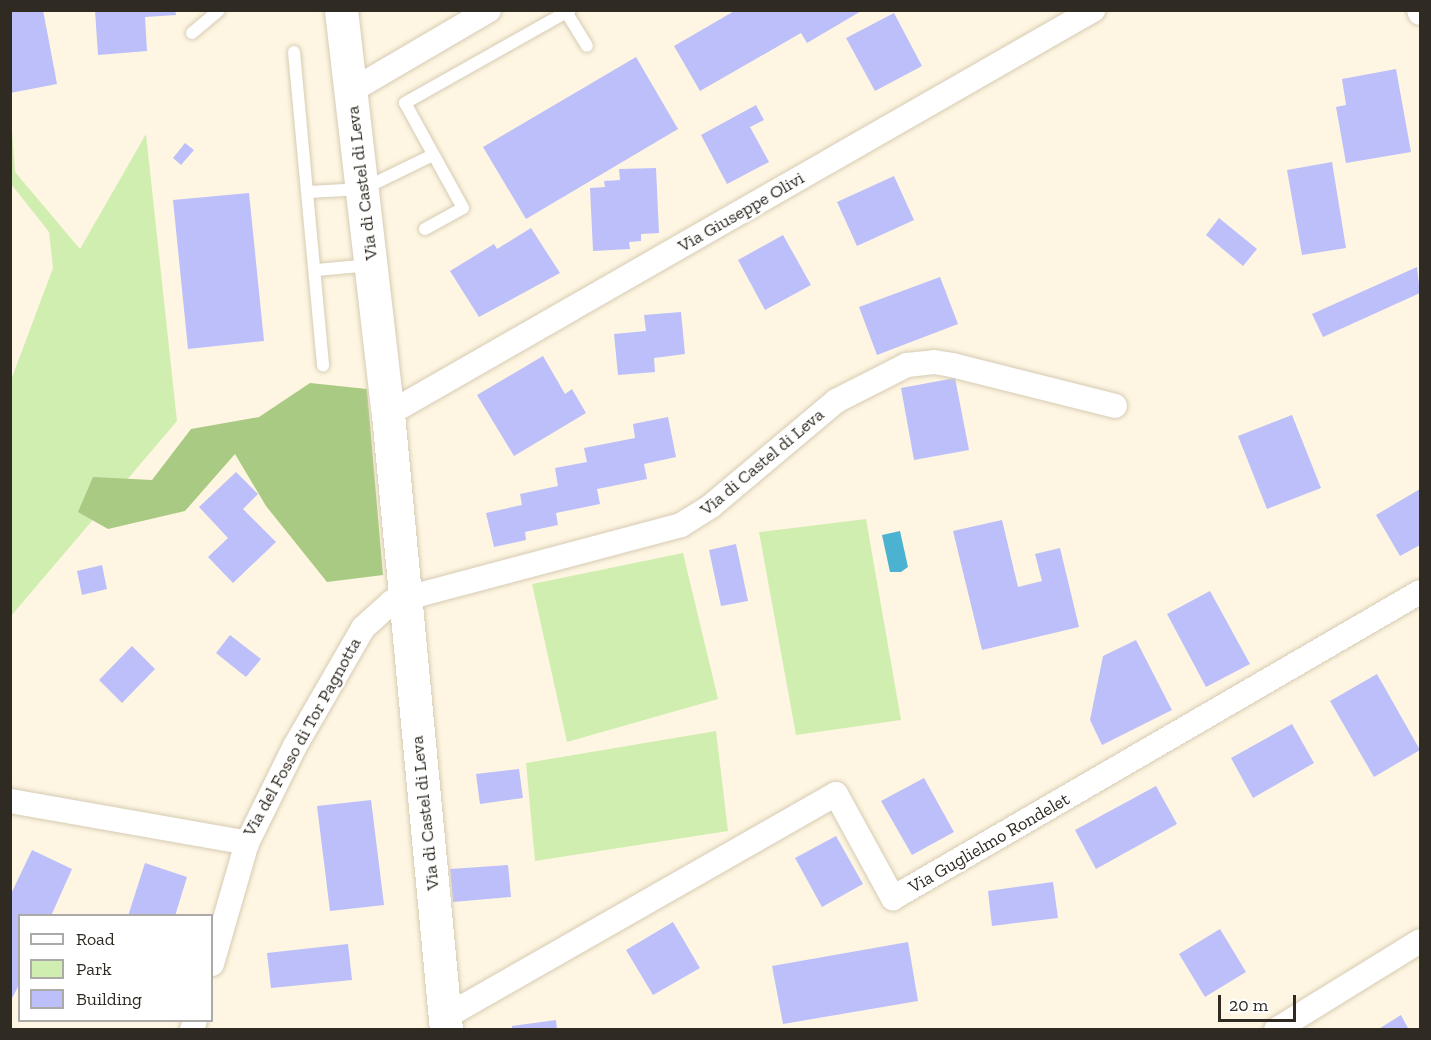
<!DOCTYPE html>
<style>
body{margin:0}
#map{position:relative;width:1431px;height:1040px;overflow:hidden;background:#fef6e2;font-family:"Zilla Slab",serif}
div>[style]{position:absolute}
.green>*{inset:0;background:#d1eeb1}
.forest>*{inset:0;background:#a9ca82}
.water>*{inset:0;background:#4bb3d1}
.building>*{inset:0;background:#bcbffa}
.roads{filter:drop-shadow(0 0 2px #d6cbb4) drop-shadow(0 0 2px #d6cbb4)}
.lane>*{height:12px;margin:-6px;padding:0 6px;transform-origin:6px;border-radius:6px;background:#fff}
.street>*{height:24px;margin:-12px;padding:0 12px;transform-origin:12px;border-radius:12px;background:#fff}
.secondary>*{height:33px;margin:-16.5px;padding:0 16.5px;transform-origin:16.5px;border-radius:16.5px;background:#fff}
span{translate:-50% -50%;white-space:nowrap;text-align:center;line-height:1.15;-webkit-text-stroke:5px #fff;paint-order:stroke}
.street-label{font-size:18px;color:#2f2b22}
.frame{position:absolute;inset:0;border:12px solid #2f2b22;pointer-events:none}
.legend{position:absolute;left:18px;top:914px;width:195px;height:108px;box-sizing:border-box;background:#fff;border:2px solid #acaaa7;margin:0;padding:8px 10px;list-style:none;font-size:18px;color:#2f2b22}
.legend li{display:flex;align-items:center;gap:12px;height:30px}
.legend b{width:30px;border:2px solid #acaaa7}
.scale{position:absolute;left:1218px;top:995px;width:78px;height:27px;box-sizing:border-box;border:3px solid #2f2b22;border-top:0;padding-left:8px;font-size:18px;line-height:21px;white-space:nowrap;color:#2f2b22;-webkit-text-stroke:4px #fff;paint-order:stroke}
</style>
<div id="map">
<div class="green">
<i style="clip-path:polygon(12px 130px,15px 172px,80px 249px,146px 134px,177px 421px,11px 616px,11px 380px,53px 268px,49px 232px,11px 184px)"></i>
<i style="clip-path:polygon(866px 519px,901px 720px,796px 735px,759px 532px)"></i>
<i style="clip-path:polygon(683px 553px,718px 699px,567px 742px,532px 584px)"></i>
<i style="clip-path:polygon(716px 731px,728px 831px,535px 861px,526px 763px)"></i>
</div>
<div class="forest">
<i style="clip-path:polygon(310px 383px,367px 389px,383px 575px,327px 582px,266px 506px,235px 454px,185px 511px,108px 529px,78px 512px,93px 477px,152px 480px,191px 429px,259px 417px)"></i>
</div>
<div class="water">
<i style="clip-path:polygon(900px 531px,908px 567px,901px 572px,890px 572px,882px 535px)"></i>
</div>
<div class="building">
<i style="clip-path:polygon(10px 10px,43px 10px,57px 84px,10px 93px)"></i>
<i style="clip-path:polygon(95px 10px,175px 10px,176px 15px,145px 17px,147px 51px,98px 55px)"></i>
<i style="clip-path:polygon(736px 10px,863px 10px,807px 43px,801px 33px,700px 91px,674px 46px)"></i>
<i style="clip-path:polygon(894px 13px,922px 66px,875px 91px,846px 38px)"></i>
<i style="clip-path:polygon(636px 57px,678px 129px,526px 219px,483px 147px)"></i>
<i style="clip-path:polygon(1396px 69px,1411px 152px,1346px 163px,1336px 107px,1346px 105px,1342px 79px)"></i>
<i style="clip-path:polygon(756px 105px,764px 120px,750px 127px,769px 162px,727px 184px,701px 135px)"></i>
<i style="clip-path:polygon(185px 143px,194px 150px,181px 165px,173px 158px)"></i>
<i style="clip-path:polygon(1332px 162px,1346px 248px,1302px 255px,1287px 170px)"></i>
<i style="clip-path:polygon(656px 168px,659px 233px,641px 234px,641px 241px,629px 242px,630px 249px,593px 251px,590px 188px,605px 187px,604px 181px,620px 180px,619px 169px)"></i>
<i style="clip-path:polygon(894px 176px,914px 220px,857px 246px,837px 202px)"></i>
<i style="clip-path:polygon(249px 193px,264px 341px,188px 349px,173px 200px)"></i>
<i style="clip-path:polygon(1219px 218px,1257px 249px,1243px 266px,1206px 235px)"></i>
<i style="clip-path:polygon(531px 228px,560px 273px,479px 317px,450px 271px,494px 244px,497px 249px)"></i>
<i style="clip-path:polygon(783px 235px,811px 285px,765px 310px,738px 260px)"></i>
<i style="clip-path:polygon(1417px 267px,1420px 293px,1323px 337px,1312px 314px)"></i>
<i style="clip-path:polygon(940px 277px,958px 324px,877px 355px,859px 307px)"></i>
<i style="clip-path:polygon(681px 312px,685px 354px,654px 358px,655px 372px,618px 375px,614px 334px,646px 331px,644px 315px)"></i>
<i style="clip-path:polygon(543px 356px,565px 394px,572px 389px,586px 413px,514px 456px,477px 395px)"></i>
<i style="clip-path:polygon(955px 378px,969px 450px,914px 460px,901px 388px)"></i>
<i style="clip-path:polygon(1292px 415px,1321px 488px,1267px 509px,1238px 436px)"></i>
<i style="clip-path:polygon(668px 417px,676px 457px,644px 464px,647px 479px,597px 489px,600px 504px,556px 513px,558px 525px,525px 532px,526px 540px,494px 547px,486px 513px,522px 505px,520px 494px,558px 486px,555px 468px,587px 462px,584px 448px,635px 438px,633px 424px)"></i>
<i style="clip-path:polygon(236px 472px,258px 494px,243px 509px,276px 542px,233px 583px,208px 557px,228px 538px,199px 507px)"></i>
<i style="clip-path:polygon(1420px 489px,1420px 545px,1400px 556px,1376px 515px)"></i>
<i style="clip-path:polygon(1002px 520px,1018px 587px,1042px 581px,1035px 554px,1060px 548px,1079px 627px,982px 650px,953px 531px)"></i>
<i style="clip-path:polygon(736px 544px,748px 601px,721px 606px,709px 550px)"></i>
<i style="clip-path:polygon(102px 565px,107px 589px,82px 595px,77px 571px)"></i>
<i style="clip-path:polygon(1210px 591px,1250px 664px,1206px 687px,1167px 614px)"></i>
<i style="clip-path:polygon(230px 635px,261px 659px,246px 677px,216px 653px)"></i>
<i style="clip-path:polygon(1136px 640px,1172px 710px,1102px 745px,1090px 720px,1103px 656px)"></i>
<i style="clip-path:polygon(132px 646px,155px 669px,122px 703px,99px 680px)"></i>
<i style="clip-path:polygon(1377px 674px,1420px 750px,1374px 777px,1330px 701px)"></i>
<i style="clip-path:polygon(1292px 724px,1314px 763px,1253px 798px,1231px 758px)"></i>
<i style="clip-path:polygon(519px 769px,523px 798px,480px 804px,476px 774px)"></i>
<i style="clip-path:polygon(924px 778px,954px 832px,912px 855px,881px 801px)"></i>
<i style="clip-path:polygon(1156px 786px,1177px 824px,1096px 869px,1075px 830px)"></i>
<i style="clip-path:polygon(371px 800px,384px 905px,330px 911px,317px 806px)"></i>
<i style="clip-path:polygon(836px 836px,863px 884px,822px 907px,795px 858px)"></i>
<i style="clip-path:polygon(32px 850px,72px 869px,51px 916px,20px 916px,20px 983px,10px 1002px,10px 896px)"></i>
<i style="clip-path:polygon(145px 863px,187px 877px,175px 916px,128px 916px)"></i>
<i style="clip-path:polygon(508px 865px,511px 897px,453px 902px,450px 869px)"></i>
<i style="clip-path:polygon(1053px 882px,1058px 918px,992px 926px,988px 891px)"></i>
<i style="clip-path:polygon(673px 922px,700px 968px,653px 995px,626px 950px)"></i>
<i style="clip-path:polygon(1220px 929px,1246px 972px,1205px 997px,1179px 954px)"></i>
<i style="clip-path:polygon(908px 942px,918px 1001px,783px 1024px,772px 966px)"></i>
<i style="clip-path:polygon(348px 944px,352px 980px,271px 988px,267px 953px)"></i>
<i style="clip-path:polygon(1401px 1015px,1409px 1030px,1377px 1030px)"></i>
<i style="clip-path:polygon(556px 1020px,557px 1030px,512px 1030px,512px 1026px)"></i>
</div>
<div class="roads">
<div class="lane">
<i style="left:565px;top:10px;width:42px;rotate:58.6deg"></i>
<i style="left:192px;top:33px;width:35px;rotate:-40deg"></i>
<i style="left:294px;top:52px;width:315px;rotate:84.7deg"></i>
<i style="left:309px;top:192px;width:54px;rotate:-3.2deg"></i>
<i style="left:363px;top:189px;width:78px;rotate:-25.9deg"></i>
<i style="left:425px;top:229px;width:43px;rotate:-28.9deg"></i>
<i style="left:463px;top:208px;width:120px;rotate:-118.9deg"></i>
<i style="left:405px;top:103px;width:189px;rotate:-29.4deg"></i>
<i style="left:317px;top:270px;width:54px;rotate:-5.3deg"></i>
</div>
<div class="street">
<i style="left:1419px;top:10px;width:3px;rotate:72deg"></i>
<i style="left:351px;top:91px;width:160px;rotate:-30.4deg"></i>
<i style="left:388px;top:414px;width:813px;rotate:-29.81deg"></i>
<i style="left:10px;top:801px;width:241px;rotate:10deg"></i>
<i style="left:247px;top:843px;width:108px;rotate:-63.7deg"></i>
<i style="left:295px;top:746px;width:136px;rotate:-60deg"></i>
<i style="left:363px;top:628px;width:39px;rotate:-42deg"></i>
<i style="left:392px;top:602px;width:299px;rotate:-14.9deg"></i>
<i style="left:681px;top:525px;width:36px;rotate:-32deg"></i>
<i style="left:711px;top:506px;width:163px;rotate:-40deg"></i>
<i style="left:836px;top:401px;width:80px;rotate:-26.9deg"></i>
<i style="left:907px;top:365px;width:27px;rotate:-6deg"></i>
<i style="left:934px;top:362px;width:18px;rotate:9deg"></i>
<i style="left:952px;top:365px;width:168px;rotate:14.1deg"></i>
<i style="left:212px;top:964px;width:126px;rotate:-73.9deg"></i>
<i style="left:445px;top:1017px;width:450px;rotate:-29.7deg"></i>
<i style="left:836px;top:794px;width:119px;rotate:61.3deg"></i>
<i style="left:893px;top:898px;width:609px;rotate:-30.14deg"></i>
<i style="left:192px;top:1030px;width:10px;rotate:-73deg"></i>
<i style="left:1276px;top:1030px;width:169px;rotate:-31.7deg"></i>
</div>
<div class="secondary">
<i style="left:341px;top:10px;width:407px;rotate:83.4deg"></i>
<i style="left:388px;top:414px;width:619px;rotate:84.62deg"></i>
</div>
</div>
<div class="street-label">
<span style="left:362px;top:183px;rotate:-97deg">Via di Castel di Leva</span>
<span style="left:741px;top:212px;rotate:-30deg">Via Giuseppe Olivi</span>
<span style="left:762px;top:462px;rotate:-40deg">Via di Castel di Leva</span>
<span style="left:302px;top:737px;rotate:-61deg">Via del Fosso di Tor Pagnotta</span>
<span style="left:425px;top:813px;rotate:-96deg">Via di Castel di Leva</span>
<span style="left:989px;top:843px;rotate:-30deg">Via Guglielmo Rondelet</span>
</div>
<div class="frame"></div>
<ul class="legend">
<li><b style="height:8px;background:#fff"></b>Road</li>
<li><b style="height:16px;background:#d1eeb1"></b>Park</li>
<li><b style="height:16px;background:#bcbffa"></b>Building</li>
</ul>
<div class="scale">20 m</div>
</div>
